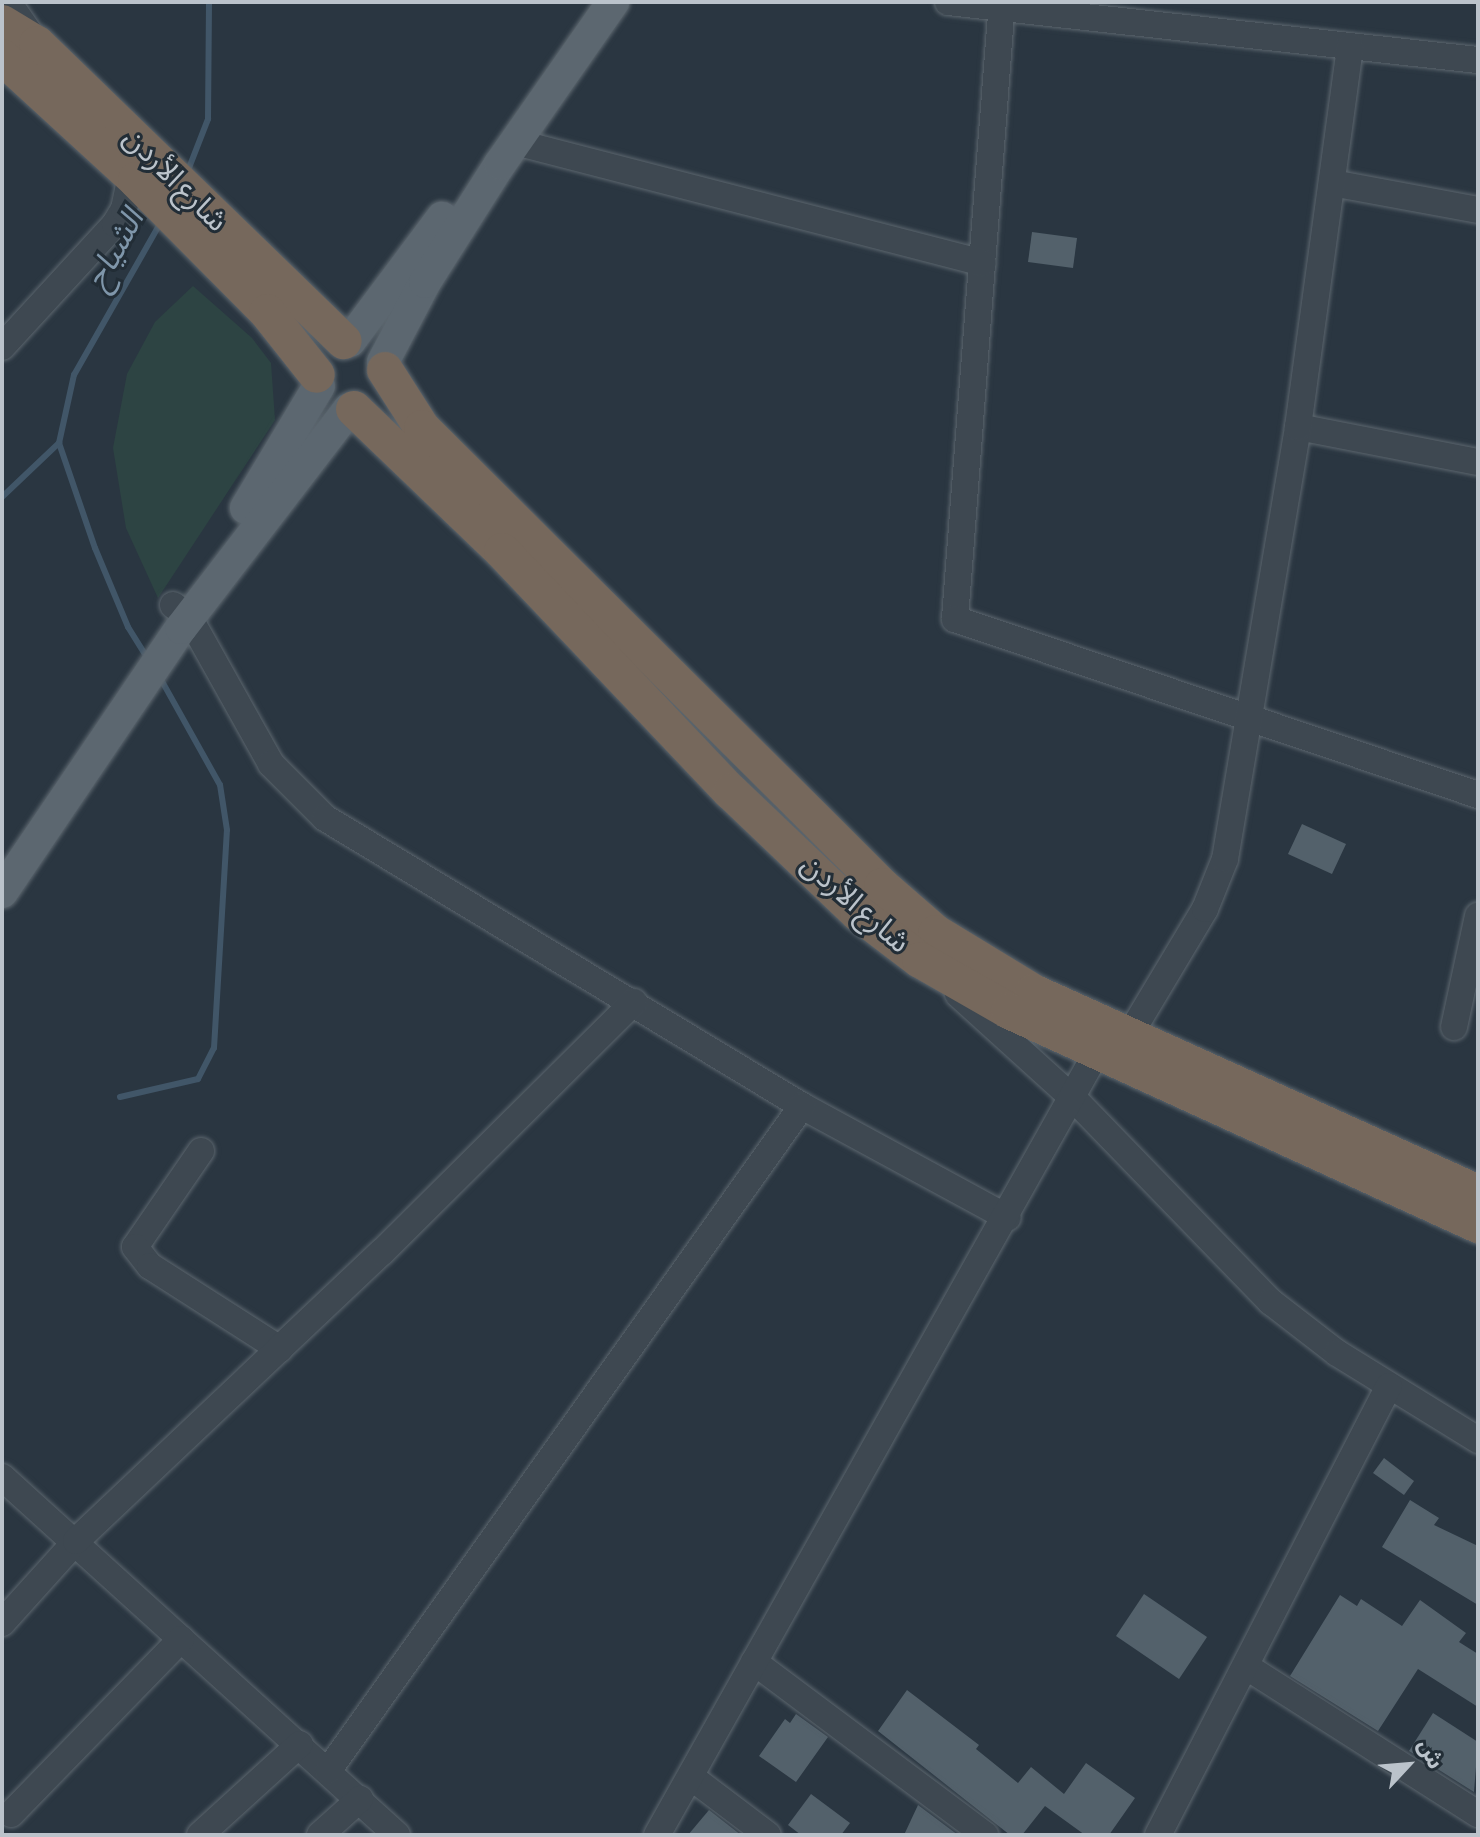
<!DOCTYPE html>
<meta charset="utf-8">
<style>
body{margin:0}
#map{position:relative;width:1480px;height:1837px;overflow:hidden;background:#2a3641;font-family:"Sofia Sans Condensed","Noto Sans Arabic",sans-serif}
div>[style]{position:absolute}
.green>*{inset:0;background:#2d4443}
.stream>*{height:6px;margin:-3px;padding:0 3px;transform-origin:3px;border-radius:3px;background:#415668}
.building>*{inset:0;background:#53616b}
.roads{filter:drop-shadow(0 0 2px #5c666e) drop-shadow(0 0 2px #5c666e)}
.minor>*{height:26px;margin:-13px;padding:0 13px;transform-origin:13px;border-radius:13px;background:#3e4851}
.major>*{height:32px;margin:-16px;padding:0 16px;transform-origin:16px;border-radius:16px;background:#5c6770}
.highway>*{height:36px;margin:-18px;padding:0 18px;transform-origin:18px;border-radius:18px;background:#76685c}
span{translate:-50% -50%;white-space:nowrap;text-align:center;line-height:1.15;-webkit-text-stroke:6px #222d36;paint-order:stroke}
.street-label{font-size:30px;color:#bbc3cb}
.water-label{font-size:32px;color:#7f96aa;font-style:italic}
.frame{position:absolute;inset:0;border:4px solid #bbc3cb;pointer-events:none}
.north{position:absolute;left:1368px;top:1725px;width:80px;height:80px;-webkit-text-stroke:6px #222d36;paint-order:stroke;rotate:64deg;font-size:22px;font-weight:700;line-height:32px;text-align:center;color:#bbc3cb}
.north::after{content:'';display:block;margin:auto;width:28px;height:36px;background:#bbc3cb;clip-path:polygon(50% 0,100% 100%,50% 72%,0 100%)}
</style>
<div id="map">
<div class="green">
<i style="clip-path:polygon(193px 286px,252px 338px,271px 363px,275px 420px,158px 598px,126px 528px,113px 448px,127px 374px,155px 322px)"></i>
</div>
<div class="stream">
<i style="left:187px;top:173px;width:58px;rotate:-68.7deg"></i>
<i style="left:208px;top:119px;width:117px;rotate:-89.5deg"></i>
<i style="left:59px;top:443px;width:111px;rotate:71.1deg"></i>
<i style="left:95px;top:548px;width:86px;rotate:67.3deg"></i>
<i style="left:128px;top:627px;width:39px;rotate:58deg"></i>
<i style="left:2px;top:497px;width:79px;rotate:-43.5deg"></i>
<i style="left:59px;top:443px;width:70px;rotate:-77.6deg"></i>
<i style="left:74px;top:375px;width:176px;rotate:-60.4deg"></i>
<i style="left:120px;top:1097px;width:80px;rotate:-13deg"></i>
<i style="left:198px;top:1079px;width:35px;rotate:-63deg"></i>
<i style="left:214px;top:1048px;width:218px;rotate:-86.6deg"></i>
<i style="left:227px;top:830px;width:46px;rotate:-98.8deg"></i>
<i style="left:220px;top:785px;width:125px;rotate:-119.2deg"></i>
</div>
<div class="building">
<i style="clip-path:polygon(1032px 232px,1077px 238px,1073px 268px,1028px 262px)"></i>
<i style="clip-path:polygon(1302px 824px,1346px 844px,1332px 874px,1288px 854px)"></i>
<i style="clip-path:polygon(1384px 1458px,1414px 1481px,1404px 1495px,1373px 1473px)"></i>
<i style="clip-path:polygon(1410px 1500px,1439px 1518px,1434px 1525px,1478px 1546px,1478px 1605px,1382px 1547px)"></i>
<i style="clip-path:polygon(1144px 1594px,1207px 1637px,1179px 1679px,1116px 1636px)"></i>
<i style="clip-path:polygon(1340px 1595px,1357px 1606px,1361px 1599px,1402px 1626px,1420px 1600px,1466px 1633px,1459px 1642px,1478px 1654px,1478px 1707px,1418px 1669px,1378px 1731px,1290px 1676px)"></i>
<i style="clip-path:polygon(907px 1690px,979px 1745px,976px 1749px,1018px 1783px,1031px 1767px,1064px 1794px,1086px 1763px,1135px 1798px,1109px 1835px,1085px 1835px,1045px 1806px,1022px 1835px,1010px 1835px,878px 1731px)"></i>
<i style="clip-path:polygon(1433px 1713px,1478px 1742px,1474px 1792px,1409px 1751px)"></i>
<i style="clip-path:polygon(796px 1714px,828px 1737px,796px 1782px,759px 1756px,785px 1719px,790px 1723px)"></i>
<i style="clip-path:polygon(811px 1794px,850px 1823px,841px 1835px,801px 1835px,788px 1825px)"></i>
<i style="clip-path:polygon(918px 1805px,958px 1835px,904px 1835px)"></i>
<i style="clip-path:polygon(709px 1810px,741px 1835px,688px 1835px)"></i>
</div>
<div class="roads">
<div class="minor">
<i style="left:8px;top:2px;width:44px;rotate:55.2deg"></i>
<i style="left:948px;top:2px;width:533px;rotate:6.25deg"></i>
<i style="left:1002px;top:2px;width:619px;rotate:94.36deg"></i>
<i style="left:955px;top:619px;width:552px;rotate:18.6deg"></i>
<i style="left:515px;top:142px;width:483px;rotate:14.5deg"></i>
<i style="left:1332px;top:183px;width:148px;rotate:10.5deg"></i>
<i style="left:2px;top:347px;width:167px;rotate:-47.4deg"></i>
<i style="left:115px;top:224px;width:17px;rotate:-59deg"></i>
<i style="left:124px;top:209px;width:35px;rotate:-78deg"></i>
<i style="left:1298px;top:427px;width:183px;rotate:11deg"></i>
<i style="left:173px;top:605px;width:20px;rotate:37deg"></i>
<i style="left:189px;top:617px;width:168px;rotate:60.8deg"></i>
<i style="left:271px;top:764px;width:76px;rotate:45deg"></i>
<i style="left:325px;top:818px;width:557px;rotate:31.12deg"></i>
<i style="left:802px;top:1106px;width:234px;rotate:28.5deg"></i>
<i style="left:958px;top:994px;width:156px;rotate:42.2deg"></i>
<i style="left:1074px;top:1099px;width:283px;rotate:45.9deg"></i>
<i style="left:1271px;top:1302px;width:83px;rotate:37.7deg"></i>
<i style="left:1337px;top:1353px;width:166px;rotate:31.7deg"></i>
<i style="left:1454px;top:1027px;width:114px;rotate:-77.8deg"></i>
<i style="left:1129px;top:1036px;width:148px;rotate:-59.1deg"></i>
<i style="left:1205px;top:909px;width:54px;rotate:-68.2deg"></i>
<i style="left:1225px;top:859px;width:438px;rotate:-80.4deg"></i>
<i style="left:1298px;top:427px;width:384px;rotate:-82.2deg"></i>
<i style="left:201px;top:1151px;width:116px;rotate:124.5deg"></i>
<i style="left:135px;top:1247px;width:24px;rotate:52deg"></i>
<i style="left:150px;top:1266px;width:154px;rotate:32.6deg"></i>
<i style="left:2px;top:1477px;width:533px;rotate:42.19deg"></i>
<i style="left:2px;top:1623px;width:110px;rotate:-47.9deg"></i>
<i style="left:76px;top:1541px;width:421px;rotate:-43.4deg"></i>
<i style="left:382px;top:1252px;width:355px;rotate:-44.8deg"></i>
<i style="left:754px;top:1662px;width:289px;rotate:36.8deg"></i>
<i style="left:1247px;top:1667px;width:274px;rotate:32.5deg"></i>
<i style="left:328px;top:1771px;width:817px;rotate:-54.52deg"></i>
<i style="left:691px;top:1777px;width:96px;rotate:37deg"></i>
<i style="left:11px;top:1814px;width:244px;rotate:-45.8deg"></i>
<i style="left:200px;top:1835px;width:135px;rotate:-42.3deg"></i>
<i style="left:320px;top:1835px;width:54px;rotate:-42deg"></i>
<i style="left:657px;top:1835px;width:900px;rotate:-60.67deg"></i>
<i style="left:1158px;top:1835px;width:505px;rotate:-62.78deg"></i>
</div>
<div class="major">
<i style="left:350px;top:341px;width:154px;rotate:-53.2deg"></i>
<i style="left:383px;top:362px;width:90px;rotate:-62.3deg"></i>
<i style="left:425px;top:282px;width:140px;rotate:-57.6deg"></i>
<i style="left:500px;top:164px;width:198px;rotate:-55.1deg"></i>
<i style="left:246px;top:508px;width:142px;rotate:-59.1deg"></i>
<i style="left:2px;top:892px;width:319px;rotate:-55.9deg"></i>
<i style="left:181px;top:628px;width:276px;rotate:-52.5deg"></i>
</div>
<div class="highway">
<i style="left:2px;top:23px;width:41px;rotate:31deg"></i>
<i style="left:37px;top:44px;width:427px;rotate:44.1deg"></i>
<i style="left:2px;top:57px;width:182px;rotate:42.5deg"></i>
<i style="left:136px;top:180px;width:186px;rotate:45.2deg"></i>
<i style="left:267px;top:312px;width:80px;rotate:51.6deg"></i>
<i style="left:385px;top:370px;width:69px;rotate:57.5deg"></i>
<i style="left:422px;top:428px;width:649px;rotate:44.88deg"></i>
<i style="left:882px;top:886px;width:72px;rotate:41deg"></i>
<i style="left:936px;top:933px;width:114px;rotate:31.3deg"></i>
<i style="left:1033px;top:992px;width:488px;rotate:24.3deg"></i>
<i style="left:354px;top:409px;width:205px;rotate:43.8deg"></i>
<i style="left:502px;top:551px;width:332px;rotate:46.5deg"></i>
<i style="left:731px;top:792px;width:175px;rotate:43.6deg"></i>
<i style="left:858px;top:913px;width:78px;rotate:37.2deg"></i>
<i style="left:920px;top:960px;width:103px;rotate:29.8deg"></i>
<i style="left:1009px;top:1011px;width:516px;rotate:24.53deg"></i>
</div>
</div>
<div class="street-label">
<span style="left:175px;top:180px;rotate:45deg">شارع الأردن</span>
<span style="left:855px;top:904px;rotate:41deg">شارع الأردن</span>
</div>
<div class="water-label">
<span style="left:116px;top:250px;rotate:-61deg">الشياح</span>
</div>
<div class="frame"></div>
<div class="north">ش</div>
</div>
